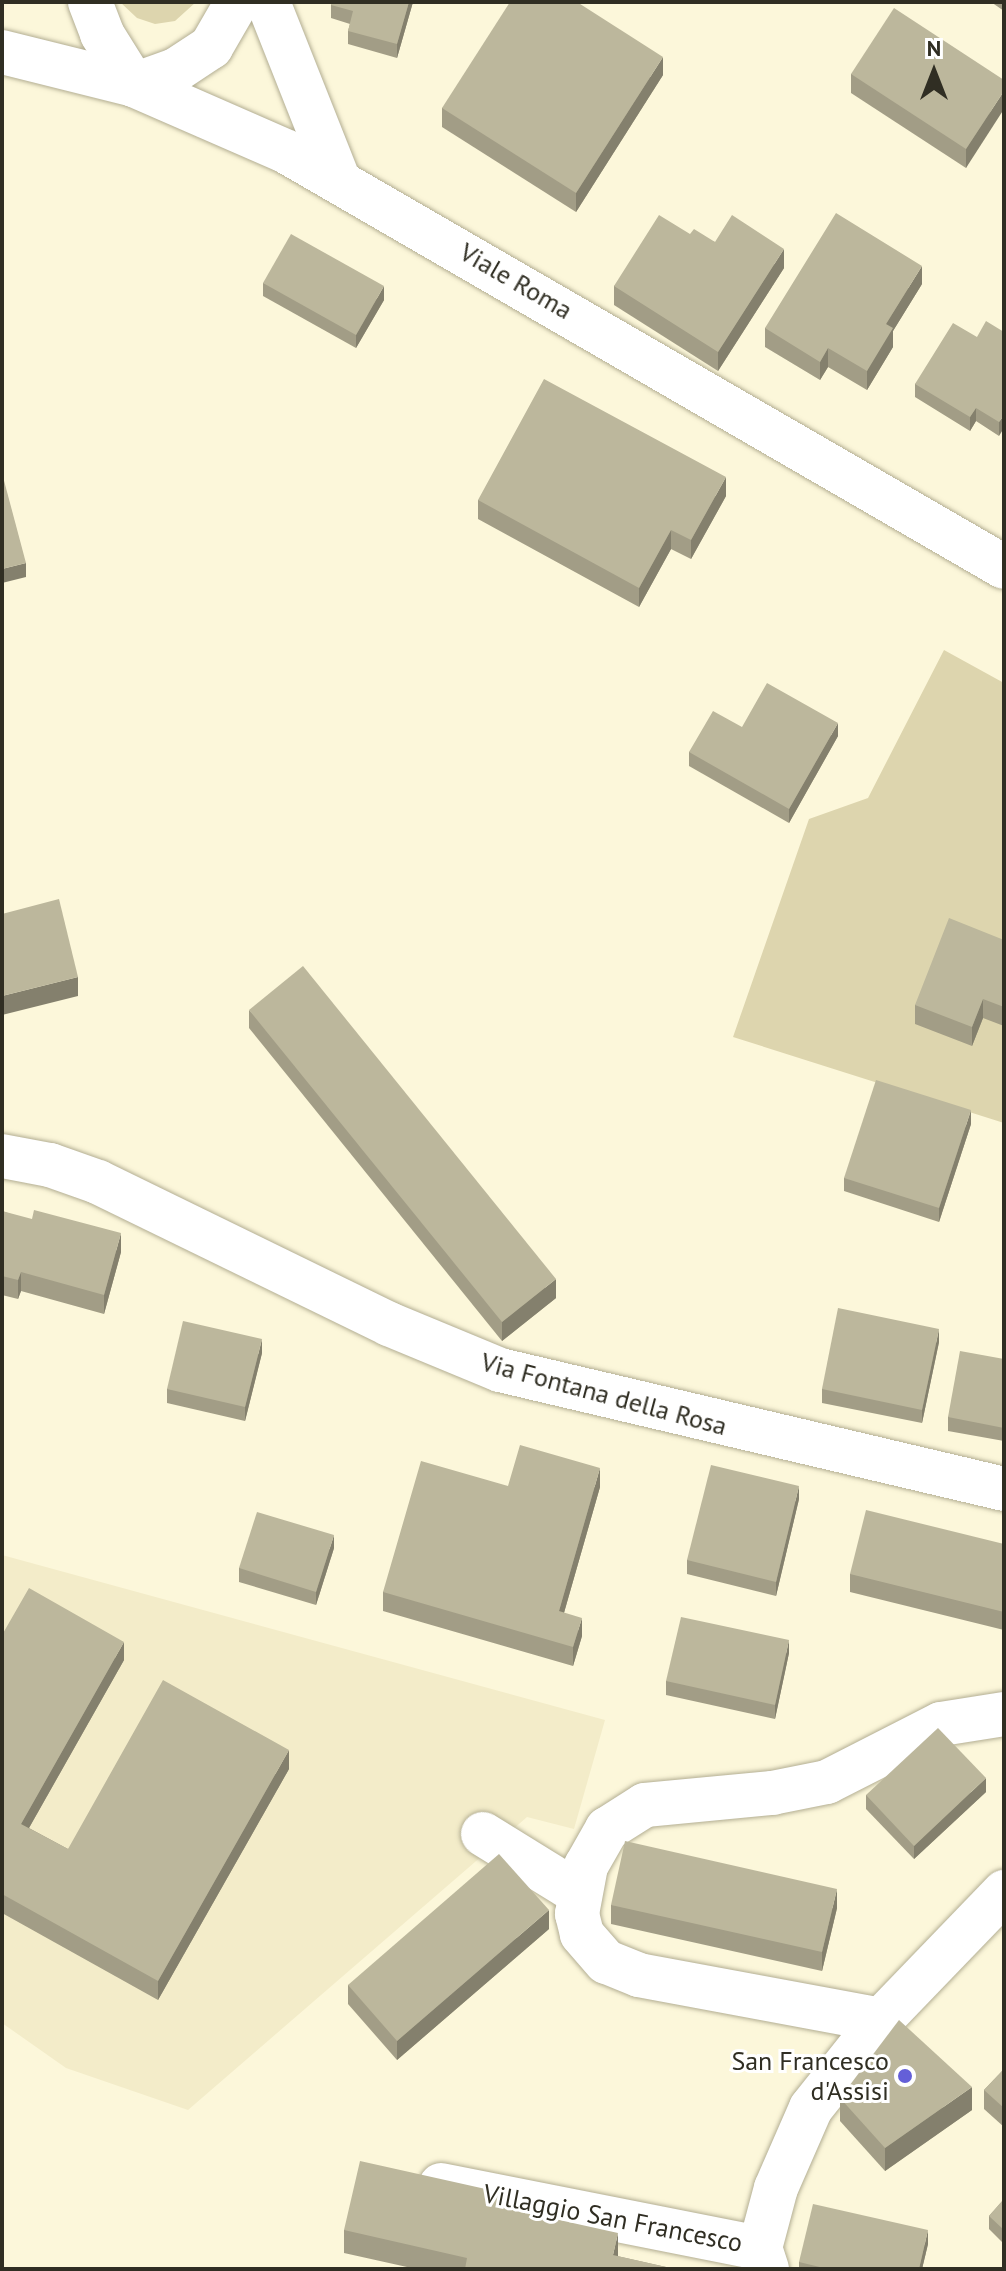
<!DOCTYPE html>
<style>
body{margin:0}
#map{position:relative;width:1006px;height:2271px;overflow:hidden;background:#fcf7da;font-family:"PT Sans",sans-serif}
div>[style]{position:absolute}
.built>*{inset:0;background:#f3ecc9}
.green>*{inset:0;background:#ddd5ae}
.roads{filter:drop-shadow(0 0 2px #b3ae93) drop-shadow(0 0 2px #b3ae93)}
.minor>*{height:44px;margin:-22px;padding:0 22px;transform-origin:22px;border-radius:22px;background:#fff}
.major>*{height:44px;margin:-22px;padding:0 22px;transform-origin:22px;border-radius:22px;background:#fff}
.wall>*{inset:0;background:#a29d86}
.shaded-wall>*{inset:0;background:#84806d}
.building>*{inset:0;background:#bcb79c}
.dots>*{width:22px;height:22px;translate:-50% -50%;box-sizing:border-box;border:4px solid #fff;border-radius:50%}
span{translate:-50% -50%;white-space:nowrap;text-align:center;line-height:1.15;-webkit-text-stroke:6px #fff;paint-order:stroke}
.street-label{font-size:26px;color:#302e23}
.poi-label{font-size:26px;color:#302e23}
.right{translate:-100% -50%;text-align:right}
.frame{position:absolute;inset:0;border:4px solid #302e23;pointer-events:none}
.north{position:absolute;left:894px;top:32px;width:80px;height:80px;-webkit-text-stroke:6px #fff;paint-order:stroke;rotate:0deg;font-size:22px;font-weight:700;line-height:32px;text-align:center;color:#302e23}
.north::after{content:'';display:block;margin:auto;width:28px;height:36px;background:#302e23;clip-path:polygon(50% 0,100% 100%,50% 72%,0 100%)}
</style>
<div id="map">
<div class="built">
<i style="clip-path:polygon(2px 1555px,605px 1720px,574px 1829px,527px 1817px,188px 2110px,66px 2068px,2px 2023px)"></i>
</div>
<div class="green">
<i style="clip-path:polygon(120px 2px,196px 2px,175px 21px,155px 24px,137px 18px)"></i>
<i style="clip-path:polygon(944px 650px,1004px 683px,1004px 1123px,733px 1037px,809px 819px,868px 798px)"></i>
</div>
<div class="roads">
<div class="minor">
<i style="left:483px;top:1834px;width:110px;rotate:31.7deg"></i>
<i style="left:881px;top:2020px;width:246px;rotate:-169.5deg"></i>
<i style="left:639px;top:1975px;width:35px;rotate:-158deg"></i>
<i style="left:606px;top:1962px;width:37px;rotate:-131deg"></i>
<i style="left:582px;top:1934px;width:21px;rotate:-104deg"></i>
<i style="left:577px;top:1914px;width:49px;rotate:-79.4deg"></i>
<i style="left:586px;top:1866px;width:43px;rotate:-60.4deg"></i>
<i style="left:607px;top:1829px;width:45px;rotate:-32.3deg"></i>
<i style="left:645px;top:1805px;width:128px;rotate:-5.4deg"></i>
<i style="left:772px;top:1793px;width:56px;rotate:-11.3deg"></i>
<i style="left:827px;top:1782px;width:128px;rotate:-27deg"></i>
<i style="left:941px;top:1724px;width:64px;rotate:-9deg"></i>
<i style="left:441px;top:2185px;width:325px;rotate:11.2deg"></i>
<i style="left:767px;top:2269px;width:22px;rotate:-108deg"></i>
<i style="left:760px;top:2248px;width:62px;rotate:-75.1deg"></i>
<i style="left:776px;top:2188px;width:87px;rotate:-66.4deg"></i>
<i style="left:811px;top:2108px;width:112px;rotate:-51.5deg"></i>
<i style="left:881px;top:2020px;width:178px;rotate:-46.1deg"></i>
</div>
<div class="major">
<i style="left:90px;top:2px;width:34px;rotate:69deg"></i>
<i style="left:102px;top:34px;width:60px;rotate:57.9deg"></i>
<i style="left:134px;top:85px;width:45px;rotate:-19.7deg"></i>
<i style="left:176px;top:70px;width:42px;rotate:-33.3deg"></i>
<i style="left:211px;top:47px;width:52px;rotate:-60deg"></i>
<i style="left:268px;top:2px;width:190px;rotate:68.4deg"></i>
<i style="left:2px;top:52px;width:136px;rotate:14deg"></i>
<i style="left:134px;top:85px;width:167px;rotate:23.6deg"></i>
<i style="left:287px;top:152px;width:828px;rotate:30.06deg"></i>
<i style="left:2px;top:1156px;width:49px;rotate:10.6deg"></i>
<i style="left:50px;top:1165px;width:51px;rotate:19.5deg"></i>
<i style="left:98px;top:1182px;width:324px;rotate:26deg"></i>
<i style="left:389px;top:1324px;width:120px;rotate:22.5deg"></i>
<i style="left:500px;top:1370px;width:518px;rotate:13.28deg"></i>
</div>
</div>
<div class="wall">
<i style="clip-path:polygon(413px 2px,397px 58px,348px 44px,348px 31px,350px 24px,331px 18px,331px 5px)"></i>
<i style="clip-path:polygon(991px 2px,1004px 2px,1004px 11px)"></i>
<i style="clip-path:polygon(851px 74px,1004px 80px,966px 168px,851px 93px)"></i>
<i style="clip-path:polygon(663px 75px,576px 212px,442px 127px,442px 108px)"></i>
<i style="clip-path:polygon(690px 234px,715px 242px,784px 268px,718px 371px,614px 305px,614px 286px)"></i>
<i style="clip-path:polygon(263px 283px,384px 300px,356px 348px,263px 296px)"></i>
<i style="clip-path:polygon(922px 284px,893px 331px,893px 347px,867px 390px,828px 367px,820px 380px,765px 347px,765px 328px)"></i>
<i style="clip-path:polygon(1004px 332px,999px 436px,976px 421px,970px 431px,915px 397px,915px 384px,977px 337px)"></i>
<i style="clip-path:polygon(726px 496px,691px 559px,671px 549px,639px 607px,478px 519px,478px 500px)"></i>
<i style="clip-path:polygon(742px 727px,838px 736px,789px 823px,689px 766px,689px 752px)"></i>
<i style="clip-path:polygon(1004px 940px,1004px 1026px,983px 1018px,972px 1046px,915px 1024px,915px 1005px)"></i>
<i style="clip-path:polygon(249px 1010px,556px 1298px,502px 1341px,249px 1028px)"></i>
<i style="clip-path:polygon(971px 1124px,939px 1222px,844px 1191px,844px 1178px)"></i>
<i style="clip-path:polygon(2px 1211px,121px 1252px,104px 1314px,21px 1291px,18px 1299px,2px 1295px)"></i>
<i style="clip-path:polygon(939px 1342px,922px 1423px,822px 1403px,822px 1389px)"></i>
<i style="clip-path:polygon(262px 1353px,245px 1421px,167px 1403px,167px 1389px)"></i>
<i style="clip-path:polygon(1004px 1359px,1004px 1441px,948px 1431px,948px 1417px)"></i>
<i style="clip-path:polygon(508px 1486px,600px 1487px,564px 1613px,582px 1636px,573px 1666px,383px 1611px,383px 1592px)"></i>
<i style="clip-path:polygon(799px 1499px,776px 1596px,687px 1574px,687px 1560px)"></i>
<i style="clip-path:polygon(1004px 1544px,1004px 1630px,850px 1592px,850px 1574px)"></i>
<i style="clip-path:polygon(334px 1548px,316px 1605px,239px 1582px,239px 1568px)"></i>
<i style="clip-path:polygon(2px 1635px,124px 1660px,29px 1828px,68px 1849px,289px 1769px,158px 2000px,2px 1913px)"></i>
<i style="clip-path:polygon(789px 1653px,775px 1719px,666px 1695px,666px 1681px)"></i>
<i style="clip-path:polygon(986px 1792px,914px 1859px,866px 1809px,866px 1795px)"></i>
<i style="clip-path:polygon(611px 1905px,837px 1908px,822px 1971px,611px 1924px)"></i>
<i style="clip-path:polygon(549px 1929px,397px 2060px,348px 2004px,348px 1985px)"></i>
<i style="clip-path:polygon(1004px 2069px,1004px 2127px,984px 2109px,984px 2090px)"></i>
<i style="clip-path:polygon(840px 2098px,972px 2110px,885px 2171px,840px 2121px)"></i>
<i style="clip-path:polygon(1004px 2199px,1004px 2244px,989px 2229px,989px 2216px)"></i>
<i style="clip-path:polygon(499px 2206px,617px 2256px,675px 2269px,416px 2269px,344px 2253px,344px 2230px)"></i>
<i style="clip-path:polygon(928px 2244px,922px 2269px,799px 2269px,799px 2262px)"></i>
</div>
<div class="shaded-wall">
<i style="clip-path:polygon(409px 2px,413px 2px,397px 58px,397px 44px)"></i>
<i style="clip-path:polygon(663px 57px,663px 75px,576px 212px,576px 193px)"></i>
<i style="clip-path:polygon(1004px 91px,1004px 109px,966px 168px,966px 149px)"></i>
<i style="clip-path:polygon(784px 249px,784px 268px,718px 371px,718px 352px)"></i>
<i style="clip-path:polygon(922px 266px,922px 284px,893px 331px,893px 347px,867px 390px,867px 371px,886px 324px)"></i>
<i style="clip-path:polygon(384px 286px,384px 300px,356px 348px,356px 335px)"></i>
<i style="clip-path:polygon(828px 348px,828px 367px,820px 380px,820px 362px)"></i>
<i style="clip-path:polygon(976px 408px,976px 421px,970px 431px,970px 417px)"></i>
<i style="clip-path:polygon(1004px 415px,1004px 428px,999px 436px,999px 422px)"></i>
<i style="clip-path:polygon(726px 477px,726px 496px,691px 559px,691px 540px)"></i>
<i style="clip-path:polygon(671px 530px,671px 549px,639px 607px,639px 588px)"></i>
<i style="clip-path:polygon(26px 563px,26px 577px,2px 583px,2px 569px)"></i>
<i style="clip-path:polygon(838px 723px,838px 736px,789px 823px,789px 809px)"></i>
<i style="clip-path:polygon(78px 977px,78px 996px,2px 1015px,2px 996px)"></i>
<i style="clip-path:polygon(983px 999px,983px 1018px,972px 1046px,972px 1027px)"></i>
<i style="clip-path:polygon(971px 1110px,971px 1124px,939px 1222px,939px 1208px)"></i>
<i style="clip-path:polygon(121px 1233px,121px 1252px,104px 1314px,104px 1295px)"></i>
<i style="clip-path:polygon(21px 1272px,21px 1291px,18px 1299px,18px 1280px)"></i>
<i style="clip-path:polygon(556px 1279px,556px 1298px,502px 1341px,502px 1322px)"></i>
<i style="clip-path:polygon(939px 1329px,939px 1342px,922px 1423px,922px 1410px)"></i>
<i style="clip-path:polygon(262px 1339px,262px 1353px,245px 1421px,245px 1407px)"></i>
<i style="clip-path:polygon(600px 1468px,600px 1487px,559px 1630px,559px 1611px)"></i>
<i style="clip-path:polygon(799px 1486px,799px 1499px,776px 1596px,776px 1582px)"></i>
<i style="clip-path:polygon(334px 1535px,334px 1548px,316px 1605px,316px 1592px)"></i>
<i style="clip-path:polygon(582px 1618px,582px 1636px,573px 1666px,573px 1647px)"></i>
<i style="clip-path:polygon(789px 1640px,789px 1653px,775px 1719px,775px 1705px)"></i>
<i style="clip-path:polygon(124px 1642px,124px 1660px,21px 1842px,21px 1824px)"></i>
<i style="clip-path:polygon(289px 1750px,289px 1769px,158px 2000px,158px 1981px)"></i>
<i style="clip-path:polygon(986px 1778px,986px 1792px,914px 1859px,914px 1846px)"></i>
<i style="clip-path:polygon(837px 1889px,837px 1908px,822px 1971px,822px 1952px)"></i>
<i style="clip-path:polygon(549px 1910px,549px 1929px,397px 2060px,397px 2041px)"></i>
<i style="clip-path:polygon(972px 2087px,972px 2110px,885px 2171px,885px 2148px)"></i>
<i style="clip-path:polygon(928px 2230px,928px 2244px,922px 2269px,919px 2269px)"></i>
<i style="clip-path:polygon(618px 2233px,618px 2256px,615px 2269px,613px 2255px)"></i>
</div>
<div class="building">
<i style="clip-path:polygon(331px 2px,409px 2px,397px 44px,348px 31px,353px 11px,331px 5px)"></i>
<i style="clip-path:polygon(510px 2px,577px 2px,663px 57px,576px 193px,442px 108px)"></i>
<i style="clip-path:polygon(894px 8px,1004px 80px,1004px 91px,966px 149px,851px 74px)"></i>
<i style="clip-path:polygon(836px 213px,922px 266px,886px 324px,893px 328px,867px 371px,828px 348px,820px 362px,765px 328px)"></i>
<i style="clip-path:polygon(659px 215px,690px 234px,694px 229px,715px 242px,732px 215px,784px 249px,718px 352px,614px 286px)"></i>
<i style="clip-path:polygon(291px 234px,384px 286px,356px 335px,263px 283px)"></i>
<i style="clip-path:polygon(986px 321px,1004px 332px,1004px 415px,999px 422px,976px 408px,970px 417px,915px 384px,953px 323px,977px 337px)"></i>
<i style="clip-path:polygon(544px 379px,726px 477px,691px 540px,671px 530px,639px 588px,478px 500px)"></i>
<i style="clip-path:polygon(2px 473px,26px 563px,2px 569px)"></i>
<i style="clip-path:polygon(767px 683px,838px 723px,789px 809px,689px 752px,713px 711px,742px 727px)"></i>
<i style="clip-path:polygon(59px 899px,78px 977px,2px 996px,2px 914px)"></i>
<i style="clip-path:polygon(949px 918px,1004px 940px,1004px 1007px,983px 999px,972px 1027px,915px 1005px)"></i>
<i style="clip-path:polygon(303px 966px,556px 1279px,502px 1322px,249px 1010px)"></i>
<i style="clip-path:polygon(876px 1080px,971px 1110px,939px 1208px,844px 1178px)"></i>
<i style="clip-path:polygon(34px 1210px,121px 1233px,104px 1295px,21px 1272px,18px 1280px,2px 1276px,2px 1211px,32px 1219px)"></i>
<i style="clip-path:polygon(838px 1308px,939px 1329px,922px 1410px,822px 1389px)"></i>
<i style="clip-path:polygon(183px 1321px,262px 1339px,245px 1407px,167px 1389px)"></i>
<i style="clip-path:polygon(960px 1351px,1004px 1359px,1004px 1428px,948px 1417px)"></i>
<i style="clip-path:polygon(520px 1445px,600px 1468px,559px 1611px,582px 1618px,573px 1647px,383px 1592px,421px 1461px,508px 1486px)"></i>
<i style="clip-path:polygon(711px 1465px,799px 1486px,776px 1582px,687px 1560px)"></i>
<i style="clip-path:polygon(866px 1510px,1004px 1544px,1004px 1612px,850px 1574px)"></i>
<i style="clip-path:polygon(257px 1512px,334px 1535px,316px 1592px,239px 1568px)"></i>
<i style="clip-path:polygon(29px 1588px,124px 1642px,21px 1824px,68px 1849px,163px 1680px,289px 1750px,158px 1981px,2px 1894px,2px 1635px)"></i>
<i style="clip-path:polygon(681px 1617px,789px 1640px,775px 1705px,666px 1681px)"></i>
<i style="clip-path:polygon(938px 1728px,986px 1778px,914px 1846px,866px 1795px)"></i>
<i style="clip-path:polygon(625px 1841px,837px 1889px,822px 1952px,611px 1905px)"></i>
<i style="clip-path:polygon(499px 1854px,549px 1910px,397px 2041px,348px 1985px)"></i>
<i style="clip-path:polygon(899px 2020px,972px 2087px,885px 2148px,840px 2098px)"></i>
<i style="clip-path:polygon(1004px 2069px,1004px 2108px,984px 2090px)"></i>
<i style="clip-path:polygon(360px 2161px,499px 2192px,496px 2206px,618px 2233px,613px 2255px,675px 2269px,465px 2269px,467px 2258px,344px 2230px)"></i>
<i style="clip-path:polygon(1004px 2199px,1004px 2230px,989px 2216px)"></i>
<i style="clip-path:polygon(813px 2204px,928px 2230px,919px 2269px,828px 2269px,799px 2262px)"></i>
</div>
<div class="dots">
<i style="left:905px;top:2076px;background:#645fd8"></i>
</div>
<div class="street-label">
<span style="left:516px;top:281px;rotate:30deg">Viale Roma</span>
<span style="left:604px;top:1394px;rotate:15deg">Via Fontana della Rosa</span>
<span style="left:613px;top:2218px;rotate:11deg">Villaggio San Francesco</span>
</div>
<div class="poi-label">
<span class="right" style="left:889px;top:2076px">San Francesco<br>d'Assisi</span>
</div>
<div class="frame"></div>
<div class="north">N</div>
</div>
